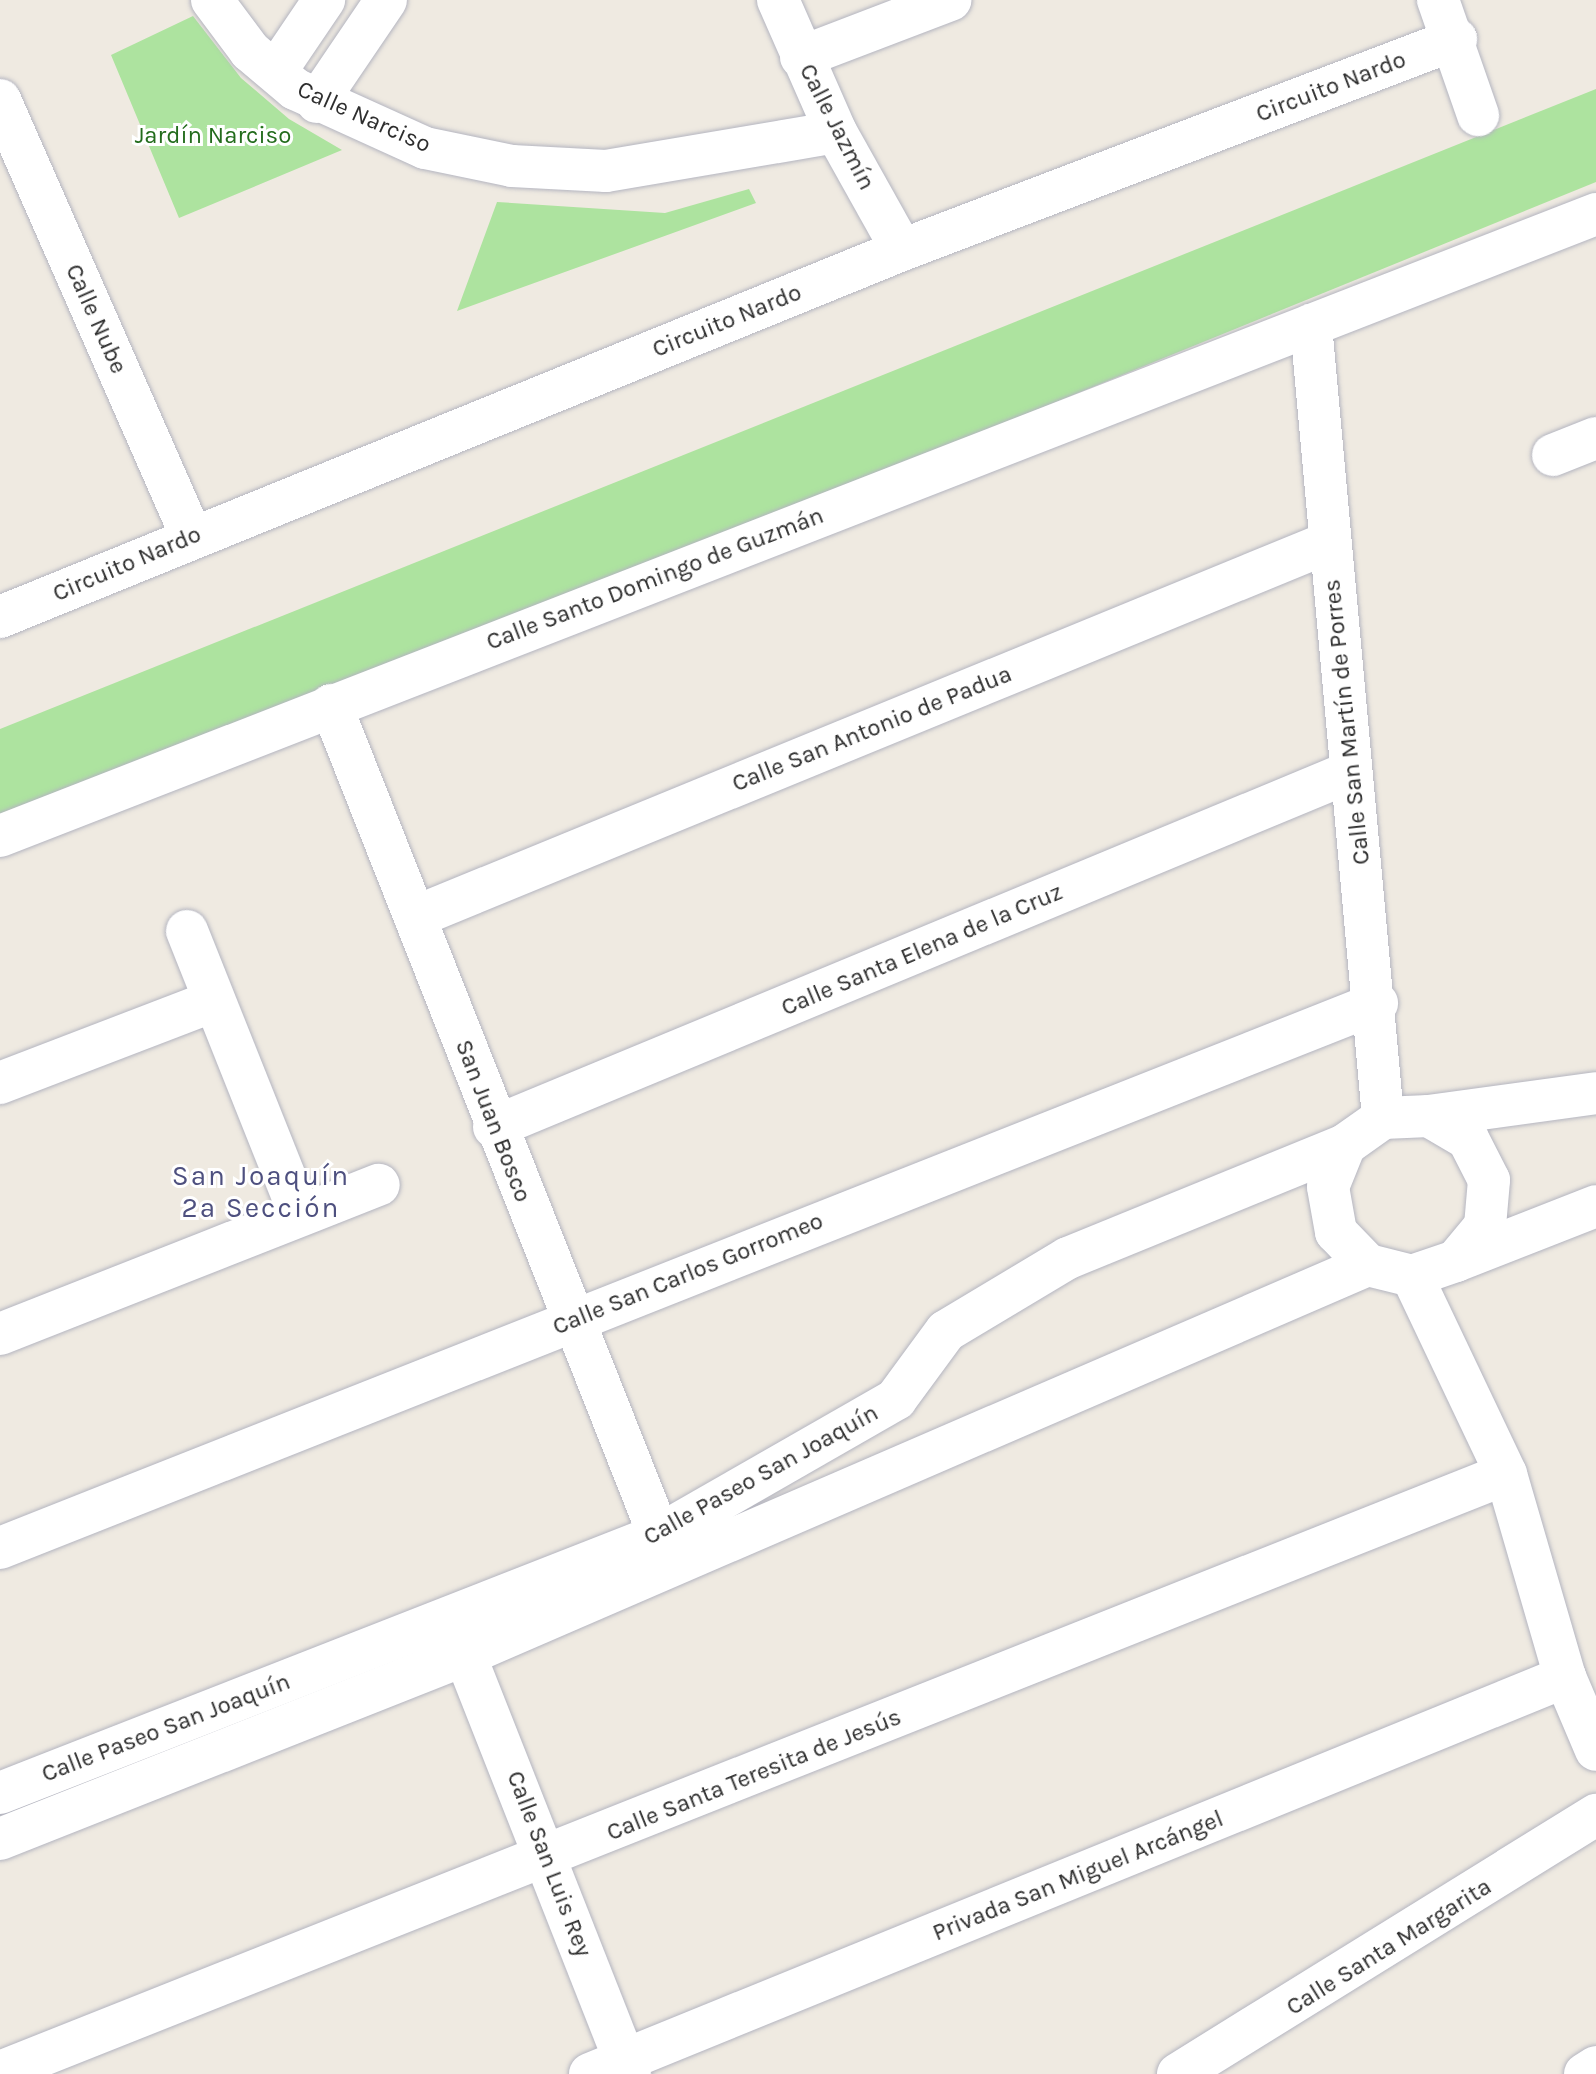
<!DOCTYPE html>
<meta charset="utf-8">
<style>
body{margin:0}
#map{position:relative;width:1596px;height:2074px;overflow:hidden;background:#efeae1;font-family:Karla,sans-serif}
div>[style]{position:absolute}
.green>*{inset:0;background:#ade39f}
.roads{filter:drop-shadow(0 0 2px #b4b5c0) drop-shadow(0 0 2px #b4b5c0)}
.minor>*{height:42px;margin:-21px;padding:0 21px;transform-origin:21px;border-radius:21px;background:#fff}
span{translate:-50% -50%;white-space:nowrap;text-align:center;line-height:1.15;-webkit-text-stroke:6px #fff;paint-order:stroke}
.street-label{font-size:24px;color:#2e2e2e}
.park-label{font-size:24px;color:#236c1c}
.quarter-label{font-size:28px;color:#4e507f;letter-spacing:2px}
</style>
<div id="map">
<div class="green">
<i style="clip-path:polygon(193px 16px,241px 78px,289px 119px,342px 150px,179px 218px,111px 55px)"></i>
<i style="clip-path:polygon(1596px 89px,1596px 182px,0 832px,0 729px)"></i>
<i style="clip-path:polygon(749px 189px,756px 203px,457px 311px,497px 202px,665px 213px)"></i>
</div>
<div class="roads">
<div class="minor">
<i style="left:212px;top:0;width:64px;rotate:53.3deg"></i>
<i style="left:250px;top:51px;width:59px;rotate:40.2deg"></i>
<i style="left:295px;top:89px;width:143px;rotate:24.4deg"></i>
<i style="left:425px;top:148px;width:89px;rotate:11.7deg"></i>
<i style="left:512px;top:166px;width:94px;rotate:3deg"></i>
<i style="left:606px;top:171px;width:233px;rotate:-9.6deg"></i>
<i style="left:778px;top:0;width:144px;rotate:66.3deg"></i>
<i style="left:836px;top:132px;width:135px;rotate:60.8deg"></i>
<i style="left:1438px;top:0;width:122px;rotate:70.8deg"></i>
<i style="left:801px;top:57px;width:160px;rotate:-20.9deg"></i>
<i style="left:276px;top:71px;width:86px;rotate:-55.9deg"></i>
<i style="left:0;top:100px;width:477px;rotate:66.3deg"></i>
<i style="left:317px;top:102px;width:123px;rotate:-55.9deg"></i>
<i style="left:1311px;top:325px;width:796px;rotate:84.81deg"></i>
<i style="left:1553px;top:455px;width:46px;rotate:-21.6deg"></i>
<i style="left:0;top:617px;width:974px;rotate:-22.14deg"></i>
<i style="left:902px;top:250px;width:593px;rotate:-20.85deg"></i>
<i style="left:331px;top:705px;width:892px;rotate:68.44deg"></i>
<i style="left:0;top:836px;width:1713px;rotate:-21.29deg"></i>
<i style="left:415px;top:917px;width:989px;rotate:-22.29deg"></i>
<i style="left:187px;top:931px;width:302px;rotate:68.3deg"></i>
<i style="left:0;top:1083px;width:229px;rotate:-21deg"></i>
<i style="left:1429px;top:1116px;width:169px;rotate:-7.8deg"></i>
<i style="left:494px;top:1127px;width:927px;rotate:-22.52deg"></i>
<i style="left:1456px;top:1261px;width:45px;rotate:-50.4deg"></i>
<i style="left:1485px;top:1226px;width:46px;rotate:-85deg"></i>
<i style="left:1489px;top:1180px;width:46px;rotate:-117.1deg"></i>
<i style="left:1468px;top:1139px;width:45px;rotate:-149.5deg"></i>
<i style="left:1429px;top:1116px;width:46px;rotate:177.5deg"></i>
<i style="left:1383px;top:1118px;width:47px;rotate:144.6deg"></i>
<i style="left:1345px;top:1145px;width:45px;rotate:112deg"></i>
<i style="left:1328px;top:1187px;width:46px;rotate:79.9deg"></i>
<i style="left:1336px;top:1232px;width:46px;rotate:45.9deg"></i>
<i style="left:1368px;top:1265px;width:45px;rotate:14deg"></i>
<i style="left:1412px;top:1276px;width:46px;rotate:-18.8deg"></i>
<i style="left:1456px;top:1261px;width:150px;rotate:-21.4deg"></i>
<i style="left:1412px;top:1276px;width:219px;rotate:64.6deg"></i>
<i style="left:1506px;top:1474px;width:211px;rotate:73.8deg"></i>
<i style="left:1565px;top:1677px;width:79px;rotate:67deg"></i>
<i style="left:0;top:1334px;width:407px;rotate:-21.5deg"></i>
<i style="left:0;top:1548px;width:1481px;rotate:-21.59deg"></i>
<i style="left:465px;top:1655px;width:450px;rotate:68.5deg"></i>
<i style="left:0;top:1793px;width:708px;rotate:-21.38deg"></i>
<i style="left:659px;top:1535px;width:273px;rotate:-29.8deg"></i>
<i style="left:896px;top:1399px;width:84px;rotate:-53.7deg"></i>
<i style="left:946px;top:1331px;width:142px;rotate:-30.9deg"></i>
<i style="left:1068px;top:1258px;width:299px;rotate:-22.2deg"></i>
<i style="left:0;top:1839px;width:500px;rotate:-21.59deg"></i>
<i style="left:465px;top:1655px;width:984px;rotate:-23.36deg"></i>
<i style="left:0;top:2072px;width:1620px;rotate:-21.66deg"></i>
<i style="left:590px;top:2074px;width:1053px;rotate:-22.16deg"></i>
<i style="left:1178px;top:2074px;width:492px;rotate:-31.8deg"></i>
<i style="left:1585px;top:2074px;width:13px;rotate:-32deg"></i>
</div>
</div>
<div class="street-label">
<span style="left:1331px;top:87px;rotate:-21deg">Circuito Nardo</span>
<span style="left:364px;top:117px;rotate:24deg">Calle Narciso</span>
<span style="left:837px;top:127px;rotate:63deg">Calle Jazmín</span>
<span style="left:96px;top:319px;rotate:66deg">Calle Nube</span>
<span style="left:727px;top:321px;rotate:-22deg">Circuito Nardo</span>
<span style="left:127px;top:564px;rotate:-23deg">Circuito Nardo</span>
<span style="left:655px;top:579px;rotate:-21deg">Calle Santo Domingo de Guzmán</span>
<span style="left:1347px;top:722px;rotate:-96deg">Calle San Martín de Porres</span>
<span style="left:872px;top:729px;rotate:-22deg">Calle San Antonio de Padua</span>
<span style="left:922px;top:950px;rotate:-23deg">Calle Santa Elena de la Cruz</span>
<span style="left:493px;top:1121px;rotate:69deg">San Juan Bosco</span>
<span style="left:688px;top:1274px;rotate:-22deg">Calle San Carlos Gorromeo</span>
<span style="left:761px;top:1475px;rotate:-29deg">Calle Paseo San Joaquín</span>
<span style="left:166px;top:1728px;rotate:-21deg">Calle Paseo San Joaquín</span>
<span style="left:754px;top:1775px;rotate:-22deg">Calle Santa Teresita de Jesús</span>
<span style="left:549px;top:1864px;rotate:69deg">Calle San Luis Rey</span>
<span style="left:1078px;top:1876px;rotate:-22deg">Privada San Miguel Arcángel</span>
<span style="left:1389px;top:1947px;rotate:-32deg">Calle Santa Margarita</span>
</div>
<div class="park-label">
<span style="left:213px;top:136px">Jardín Narciso</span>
</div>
<div class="quarter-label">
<span style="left:261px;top:1192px">San Joaquín<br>2ª Sección</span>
</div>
</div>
